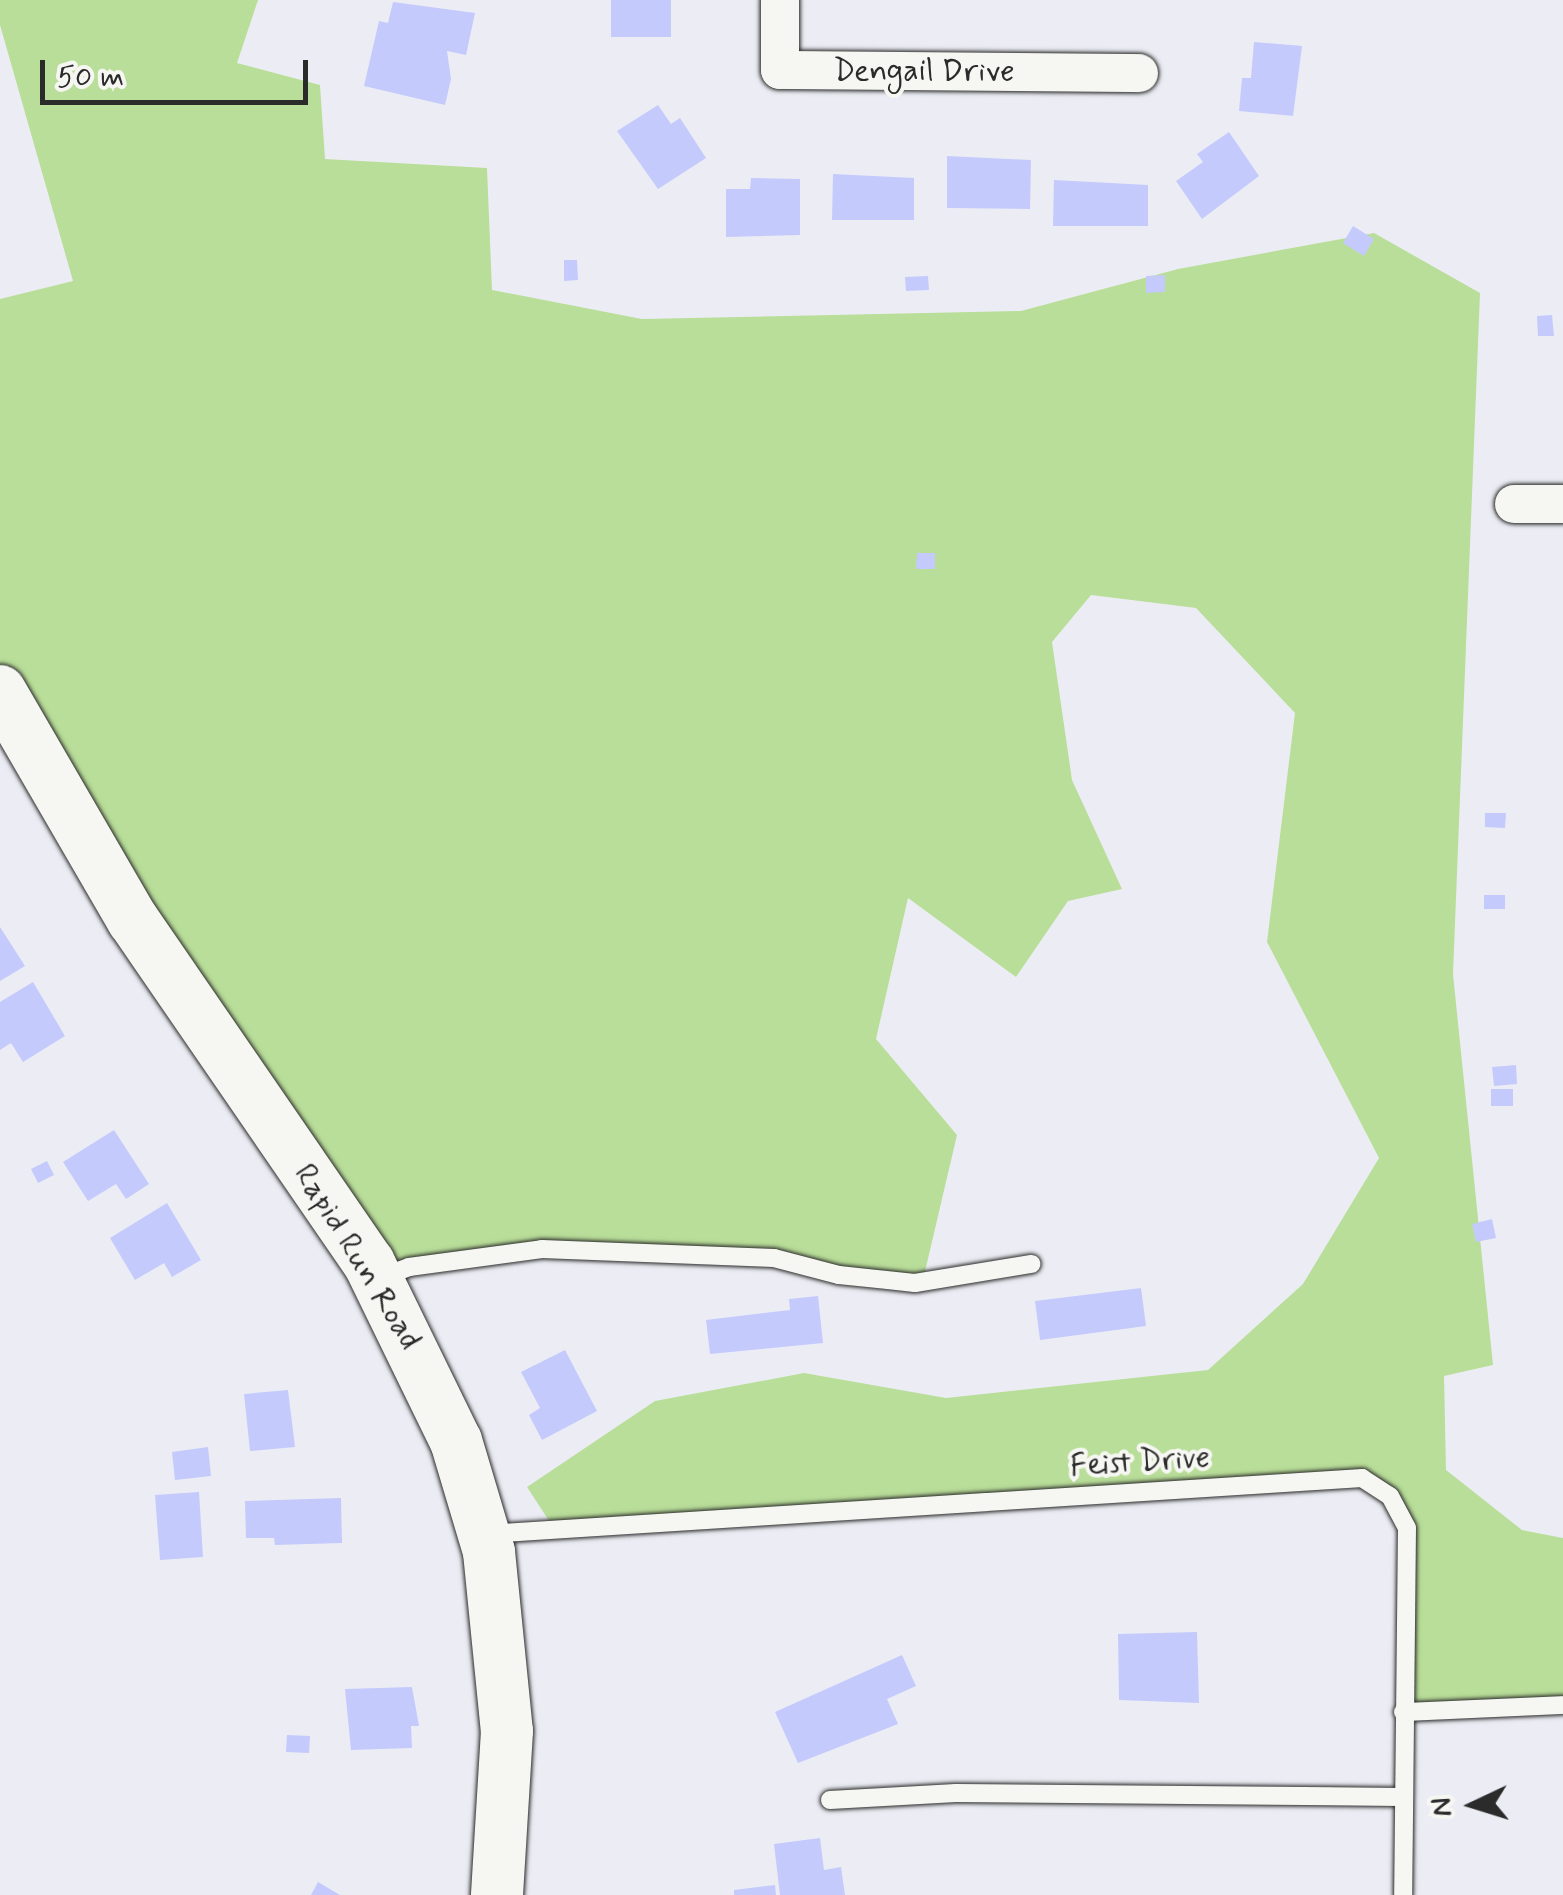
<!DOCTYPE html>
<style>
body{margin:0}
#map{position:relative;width:1563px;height:1895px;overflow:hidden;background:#ecedf4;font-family:Mynerve,sans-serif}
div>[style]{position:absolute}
.green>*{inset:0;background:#b9de99}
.building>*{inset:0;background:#c4cafc}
.roads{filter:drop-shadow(0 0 2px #2b2b2b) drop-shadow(0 0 2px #2b2b2b)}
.lane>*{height:18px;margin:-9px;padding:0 9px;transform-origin:9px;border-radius:9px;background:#f6f6f2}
.street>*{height:38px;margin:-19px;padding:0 19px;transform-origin:19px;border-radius:19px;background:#f6f6f2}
.secondary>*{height:52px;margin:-26px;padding:0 26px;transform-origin:26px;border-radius:26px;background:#f6f6f2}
span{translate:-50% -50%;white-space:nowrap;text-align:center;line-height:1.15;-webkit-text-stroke:8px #f6f6f2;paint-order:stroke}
.street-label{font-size:32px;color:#2b2b2b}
.north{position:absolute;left:1423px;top:1755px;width:100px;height:100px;-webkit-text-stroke:8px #f6f6f2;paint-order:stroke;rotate:266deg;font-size:28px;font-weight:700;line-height:40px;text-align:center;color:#2b2b2b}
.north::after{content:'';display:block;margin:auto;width:35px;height:45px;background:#2b2b2b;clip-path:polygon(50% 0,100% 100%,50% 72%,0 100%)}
.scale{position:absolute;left:40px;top:60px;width:268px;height:45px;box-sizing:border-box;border:5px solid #2b2b2b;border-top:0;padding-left:12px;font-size:30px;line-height:35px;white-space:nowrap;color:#2b2b2b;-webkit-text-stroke:8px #f6f6f2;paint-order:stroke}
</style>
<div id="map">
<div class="green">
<i style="clip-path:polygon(0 0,258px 0,237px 63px,320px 85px,325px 159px,487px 168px,492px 290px,642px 319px,1021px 311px,1178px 269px,1374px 233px,1480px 293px,1453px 974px,1493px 1365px,1444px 1376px,1446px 1470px,1522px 1530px,1563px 1538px,1563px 1705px,1403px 1712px,1407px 1528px,1362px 1478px,555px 1530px,527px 1487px,655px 1401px,804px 1373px,946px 1398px,1208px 1370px,1303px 1284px,1379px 1158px,1267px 942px,1295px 713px,1196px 608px,1091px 595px,1052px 642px,1072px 780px,1122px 889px,1068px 901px,1016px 977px,908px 898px,876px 1039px,957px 1135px,923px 1280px,633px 1253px,369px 1263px,0 691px,0 299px,73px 281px,0 25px)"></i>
</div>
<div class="building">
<i style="clip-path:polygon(611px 0,671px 0,671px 37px,611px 37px)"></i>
<i style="clip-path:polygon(393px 2px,475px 13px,466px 55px,447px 51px,451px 79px,445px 105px,364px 86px,379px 21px,388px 23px)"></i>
<i style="clip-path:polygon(1254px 42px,1302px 46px,1293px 116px,1239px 111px,1242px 78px,1251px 78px)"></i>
<i style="clip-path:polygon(658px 105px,671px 124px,680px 118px,706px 158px,658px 189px,617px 131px)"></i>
<i style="clip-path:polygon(1229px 132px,1259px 176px,1202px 219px,1176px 181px,1203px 162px,1197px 154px)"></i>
<i style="clip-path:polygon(947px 156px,1031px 160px,1030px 209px,947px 208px)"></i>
<i style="clip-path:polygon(833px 174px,914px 178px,914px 220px,832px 220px)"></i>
<i style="clip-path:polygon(751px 178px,800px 179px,800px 235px,726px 237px,726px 189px,750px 189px)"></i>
<i style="clip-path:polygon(1054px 180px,1148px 185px,1148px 226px,1053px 226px)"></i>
<i style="clip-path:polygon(1353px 226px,1374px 239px,1364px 256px,1343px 243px)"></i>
<i style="clip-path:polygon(564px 260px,577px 260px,578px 280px,564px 281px)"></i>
<i style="clip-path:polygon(1165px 275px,1165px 292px,1146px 293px,1146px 276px)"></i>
<i style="clip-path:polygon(928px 276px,929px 290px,906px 291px,905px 277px)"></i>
<i style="clip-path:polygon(1552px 315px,1554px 336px,1538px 336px,1537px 316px)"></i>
<i style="clip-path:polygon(917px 553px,935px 553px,935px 569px,916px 569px)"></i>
<i style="clip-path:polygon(1485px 813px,1506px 813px,1505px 828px,1485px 827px)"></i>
<i style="clip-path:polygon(1484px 895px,1505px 895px,1505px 909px,1484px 909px)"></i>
<i style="clip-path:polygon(0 927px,25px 966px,0 981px)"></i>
<i style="clip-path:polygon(33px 982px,65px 1036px,23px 1062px,11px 1043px,0 1050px,0 1002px)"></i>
<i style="clip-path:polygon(1516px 1065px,1517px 1084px,1494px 1086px,1492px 1067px)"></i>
<i style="clip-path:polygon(1491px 1089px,1513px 1089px,1513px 1106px,1491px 1106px)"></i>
<i style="clip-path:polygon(114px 1130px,149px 1184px,126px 1199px,116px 1184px,88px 1201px,63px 1162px)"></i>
<i style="clip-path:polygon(47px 1161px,54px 1175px,38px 1183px,31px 1169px)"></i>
<i style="clip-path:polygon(167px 1203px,201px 1260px,172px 1277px,164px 1263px,135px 1280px,110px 1238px)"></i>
<i style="clip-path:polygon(1492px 1219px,1496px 1238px,1476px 1242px,1472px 1224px)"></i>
<i style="clip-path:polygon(1141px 1288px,1146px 1326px,1040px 1340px,1035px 1301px)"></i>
<i style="clip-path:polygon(818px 1296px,823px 1343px,710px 1354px,706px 1320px,790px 1310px,789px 1299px)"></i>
<i style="clip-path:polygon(565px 1350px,597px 1411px,542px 1440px,529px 1415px,540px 1408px,521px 1372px)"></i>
<i style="clip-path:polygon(288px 1390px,295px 1447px,250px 1451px,244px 1394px)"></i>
<i style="clip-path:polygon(208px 1447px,211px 1476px,175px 1480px,172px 1452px)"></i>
<i style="clip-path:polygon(199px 1492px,203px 1557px,160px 1560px,155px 1495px)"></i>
<i style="clip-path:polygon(341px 1498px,342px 1543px,275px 1545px,274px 1538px,246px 1538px,245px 1501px)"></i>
<i style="clip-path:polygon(1197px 1632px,1199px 1703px,1119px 1700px,1118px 1634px)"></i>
<i style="clip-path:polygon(902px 1655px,916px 1686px,887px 1699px,898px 1724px,798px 1763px,775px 1712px)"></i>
<i style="clip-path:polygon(412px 1687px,419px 1726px,411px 1726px,412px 1748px,351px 1750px,345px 1689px)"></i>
<i style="clip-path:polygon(287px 1735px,310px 1736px,309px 1753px,286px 1752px)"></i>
<i style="clip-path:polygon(820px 1838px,824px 1870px,841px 1867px,845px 1895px,780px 1895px,774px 1844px)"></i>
<i style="clip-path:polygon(318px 1882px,340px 1895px,311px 1895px)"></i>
<i style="clip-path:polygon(775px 1885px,776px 1895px,734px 1895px,734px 1890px)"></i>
</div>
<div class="roads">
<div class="lane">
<i style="left:382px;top:1277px;width:29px;rotate:-20deg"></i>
<i style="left:409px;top:1267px;width:134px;rotate:-7.7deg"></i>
<i style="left:542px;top:1249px;width:232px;rotate:2.2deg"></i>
<i style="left:774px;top:1258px;width:67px;rotate:14.7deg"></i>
<i style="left:839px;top:1275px;width:76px;rotate:6deg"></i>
<i style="left:915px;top:1283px;width:118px;rotate:-9.3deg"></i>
<i style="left:487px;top:1534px;width:877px;rotate:-3.66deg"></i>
<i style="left:1362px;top:1478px;width:33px;rotate:33deg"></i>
<i style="left:1390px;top:1496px;width:36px;rotate:62deg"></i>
<i style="left:1407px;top:1528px;width:367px;rotate:90.6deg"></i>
<i style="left:1403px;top:1712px;width:160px;rotate:-2.5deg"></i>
<i style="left:830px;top:1800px;width:126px;rotate:-3.2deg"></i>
<i style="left:956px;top:1793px;width:445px;rotate:0.5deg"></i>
</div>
<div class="street">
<i style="left:780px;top:0;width:70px;rotate:90deg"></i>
<i style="left:780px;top:70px;width:359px;rotate:0.5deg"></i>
<i style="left:1514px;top:504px;width:49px"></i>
</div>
<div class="secondary">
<i style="left:0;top:691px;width:265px;rotate:59.9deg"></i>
<i style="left:133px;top:920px;width:416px;rotate:55.5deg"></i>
<i style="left:369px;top:1263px;width:198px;rotate:64deg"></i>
<i style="left:456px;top:1441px;width:116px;rotate:73.4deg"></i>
<i style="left:489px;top:1552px;width:180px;rotate:84.3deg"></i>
<i style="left:507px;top:1731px;width:164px;rotate:93.5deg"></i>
</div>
</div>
<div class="street-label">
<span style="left:924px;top:71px">Dengail Drive</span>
<span style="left:357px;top:1257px;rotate:58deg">Rapid Run Road</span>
<span style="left:1140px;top:1462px;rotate:-4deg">Feist Drive</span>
</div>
<div class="north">N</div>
<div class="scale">50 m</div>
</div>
